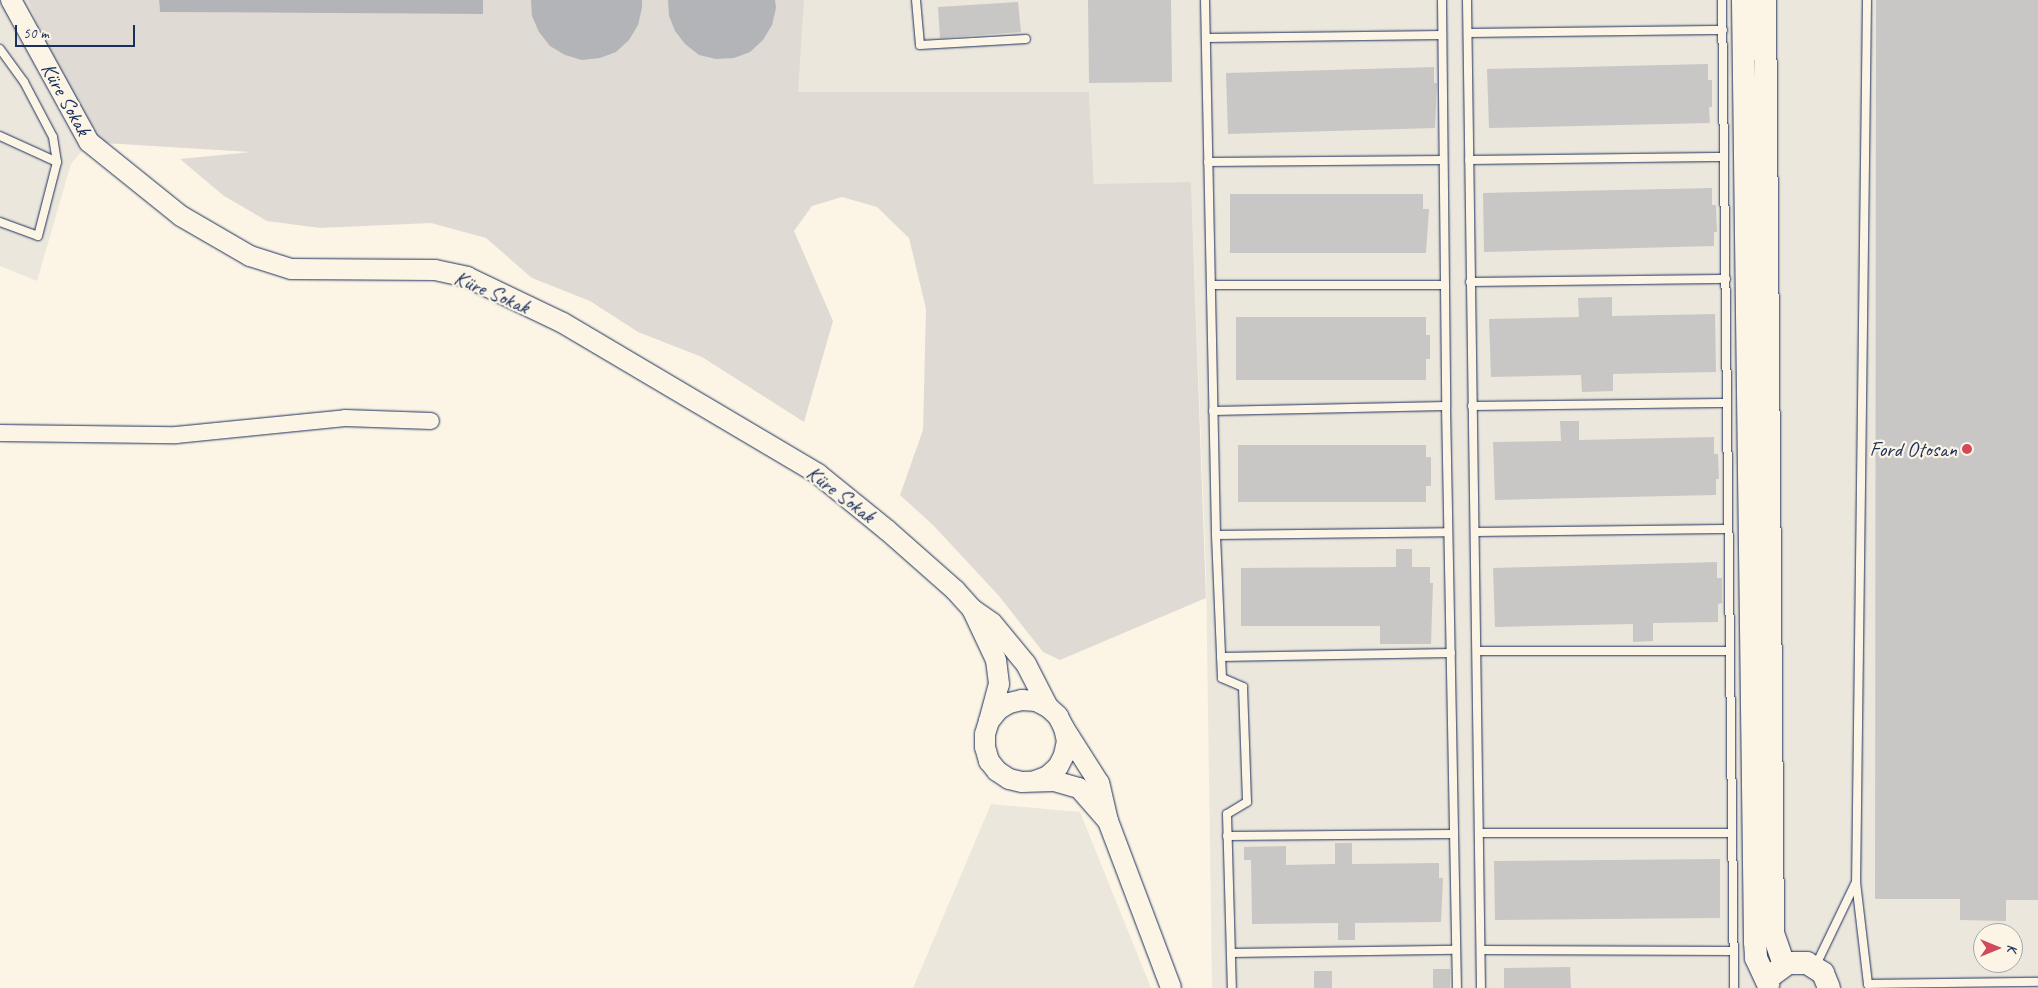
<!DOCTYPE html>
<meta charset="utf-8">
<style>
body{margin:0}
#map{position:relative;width:2038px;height:988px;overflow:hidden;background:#fcf5e5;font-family:Caveat,sans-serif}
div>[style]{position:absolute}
.built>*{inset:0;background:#ece7dc}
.green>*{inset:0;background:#dfdbd4}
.water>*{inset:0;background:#b2b4b8}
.building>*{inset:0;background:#c8c7c6}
.roads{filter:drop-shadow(0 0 1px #1b2f5e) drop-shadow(0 0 1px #1b2f5e)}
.service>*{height:8px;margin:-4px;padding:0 4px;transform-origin:4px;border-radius:4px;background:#fcf5e5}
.minor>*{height:16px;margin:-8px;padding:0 8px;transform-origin:8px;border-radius:8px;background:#fcf5e5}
.tertiary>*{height:20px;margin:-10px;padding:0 10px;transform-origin:10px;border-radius:10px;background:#fcf5e5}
.secondary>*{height:22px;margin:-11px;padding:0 11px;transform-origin:11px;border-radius:11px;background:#fcf5e5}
.dots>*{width:14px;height:14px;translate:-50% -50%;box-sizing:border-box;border:2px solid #fcf5e5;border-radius:50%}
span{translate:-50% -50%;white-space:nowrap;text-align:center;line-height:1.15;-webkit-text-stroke:4.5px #fcf5e5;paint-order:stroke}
.street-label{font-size:21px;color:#1b2f5e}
.poi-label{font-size:21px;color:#1b2f5e}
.right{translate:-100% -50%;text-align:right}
.north{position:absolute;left:1973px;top:923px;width:50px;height:50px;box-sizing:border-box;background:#fcf5e5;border:1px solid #a2a6af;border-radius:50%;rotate:90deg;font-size:14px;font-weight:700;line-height:20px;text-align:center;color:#1b2f5e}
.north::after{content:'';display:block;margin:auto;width:18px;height:22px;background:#d1495b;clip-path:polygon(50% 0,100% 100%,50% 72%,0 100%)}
.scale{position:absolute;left:15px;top:25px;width:120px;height:22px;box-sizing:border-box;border:2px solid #1b2f5e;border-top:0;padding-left:6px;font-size:15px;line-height:18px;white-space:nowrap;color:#1b2f5e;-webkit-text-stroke:4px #fcf5e5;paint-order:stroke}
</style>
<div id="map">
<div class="built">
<i style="clip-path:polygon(evenodd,0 0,2038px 0,2038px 988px,1212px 988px,1206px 572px,1191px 183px,1094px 185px,1089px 92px,797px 92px,256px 152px,89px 142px,71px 164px,37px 281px,0 266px,0 0,1983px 933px,2013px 933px,2013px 963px,1983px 963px,1983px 933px)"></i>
<i style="clip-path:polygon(991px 804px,1080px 812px,1151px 988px,913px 988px)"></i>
</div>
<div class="green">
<i style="clip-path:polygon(28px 0,159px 0,160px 12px,483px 14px,483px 0,804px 0,798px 92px,1089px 92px,1094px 184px,1191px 182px,1206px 598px,1060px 660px,1043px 652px,999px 596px,933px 525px,900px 495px,923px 430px,926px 309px,909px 238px,877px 207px,842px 197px,812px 206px,794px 231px,833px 321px,804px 422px,702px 357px,638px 332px,590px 301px,532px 278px,486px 238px,431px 223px,320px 228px,267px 221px,224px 196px,180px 159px,251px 152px,89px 142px,59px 82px)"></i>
</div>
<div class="water">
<i style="clip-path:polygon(159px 0,483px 0,483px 14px,160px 12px)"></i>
<i style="clip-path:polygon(531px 0,642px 0,642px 8px,638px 25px,629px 40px,616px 52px,600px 58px,582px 60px,565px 55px,550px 46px,539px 32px,532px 16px)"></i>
<i style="clip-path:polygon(668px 0,775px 0,776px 8px,772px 25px,763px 40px,750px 52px,734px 58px,716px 59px,699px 55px,685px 44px,675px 31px,669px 16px)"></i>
</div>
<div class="building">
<i style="clip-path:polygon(1088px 0,1171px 0,1172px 82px,1089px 83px)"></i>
<i style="clip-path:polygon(1876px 0,2038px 0,2038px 900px,2006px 900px,2006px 921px,1960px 920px,1960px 899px,1875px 899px)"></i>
<i style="clip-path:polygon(1018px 2px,1021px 32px,940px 38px,938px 7px)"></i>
<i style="clip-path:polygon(1708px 64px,1708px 80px,1712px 80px,1712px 107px,1709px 107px,1710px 123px,1489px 128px,1487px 69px)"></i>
<i style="clip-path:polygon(1434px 67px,1434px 83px,1437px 83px,1435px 128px,1228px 134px,1226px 73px)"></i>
<i style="clip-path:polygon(1712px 188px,1712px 205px,1716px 205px,1717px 232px,1714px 232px,1714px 246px,1484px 252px,1483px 193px)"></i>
<i style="clip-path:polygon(1230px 194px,1423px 194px,1423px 209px,1429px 209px,1426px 253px,1230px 253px)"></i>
<i style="clip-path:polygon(1612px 297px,1612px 316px,1715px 314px,1716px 372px,1613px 374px,1613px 391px,1582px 392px,1581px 375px,1491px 377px,1489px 319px,1579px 317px,1578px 298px)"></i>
<i style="clip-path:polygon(1236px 317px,1426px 317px,1426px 335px,1430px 335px,1430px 359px,1426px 359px,1426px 380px,1236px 380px)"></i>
<i style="clip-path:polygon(1560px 421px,1579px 421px,1579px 440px,1714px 437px,1714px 454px,1718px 454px,1719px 479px,1716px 479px,1716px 495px,1495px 500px,1493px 442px,1561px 441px)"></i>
<i style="clip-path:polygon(1238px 445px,1426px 445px,1426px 457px,1431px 457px,1431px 486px,1426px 486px,1426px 502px,1238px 502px)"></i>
<i style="clip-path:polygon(1396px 549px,1412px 549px,1412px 567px,1430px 567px,1430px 583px,1433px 583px,1431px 644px,1380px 644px,1380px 626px,1241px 626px,1241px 568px,1396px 567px)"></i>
<i style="clip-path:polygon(1717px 562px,1717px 578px,1722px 578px,1722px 603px,1718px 604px,1718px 622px,1653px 623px,1653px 641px,1633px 642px,1633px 624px,1495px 627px,1493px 568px)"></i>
<i style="clip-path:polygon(1335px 843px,1352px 843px,1352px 864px,1439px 863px,1439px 878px,1443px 878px,1441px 922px,1355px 923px,1355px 940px,1338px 940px,1338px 923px,1252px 924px,1251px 860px,1244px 860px,1244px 847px,1286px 846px,1286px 865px,1335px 864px)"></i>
<i style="clip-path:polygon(1720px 859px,1720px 918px,1495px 920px,1494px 861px)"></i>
<i style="clip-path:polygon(1570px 967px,1571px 988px,1504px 988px,1504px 968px)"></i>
<i style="clip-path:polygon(1433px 969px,1450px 969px,1450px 988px,1433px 988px)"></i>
<i style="clip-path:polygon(1314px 971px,1332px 971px,1332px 988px,1314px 988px)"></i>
</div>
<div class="roads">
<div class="service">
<i style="left:916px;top:0;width:45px;rotate:84.9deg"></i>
<i style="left:920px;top:45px;width:106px;rotate:-3.2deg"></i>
<i style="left:1205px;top:0;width:535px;rotate:88.82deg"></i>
<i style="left:1216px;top:535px;width:143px;rotate:87.6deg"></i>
<i style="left:1222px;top:678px;width:23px;rotate:23deg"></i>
<i style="left:1243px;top:687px;width:115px;rotate:88deg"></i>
<i style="left:1247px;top:802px;width:23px;rotate:149deg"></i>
<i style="left:1227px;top:814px;width:174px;rotate:88.4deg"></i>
<i style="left:1442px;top:0;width:406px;rotate:89.4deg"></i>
<i style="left:1446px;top:406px;width:582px;rotate:88.92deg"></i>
<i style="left:1467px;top:0;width:988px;rotate:89.19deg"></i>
<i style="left:1722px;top:0;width:988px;rotate:89.3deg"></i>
<i style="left:1867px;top:0;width:882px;rotate:90.71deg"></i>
<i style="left:1856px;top:882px;width:103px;rotate:83.3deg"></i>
<i style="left:1868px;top:984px;width:170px;rotate:-0.7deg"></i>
<i style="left:1468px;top:33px;width:255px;rotate:-0.7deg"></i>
<i style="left:1206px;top:38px;width:236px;rotate:-0.7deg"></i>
<i style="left:0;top:49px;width:41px;rotate:54deg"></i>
<i style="left:24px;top:82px;width:62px;rotate:62.2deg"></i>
<i style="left:53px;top:137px;width:25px;rotate:81deg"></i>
<i style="left:57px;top:162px;width:63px;rotate:-155.5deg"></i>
<i style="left:1469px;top:160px;width:255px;rotate:-0.7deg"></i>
<i style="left:1208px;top:162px;width:235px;rotate:-0.5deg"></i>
<i style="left:0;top:222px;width:40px;rotate:20.2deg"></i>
<i style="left:38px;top:236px;width:76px;rotate:-75.6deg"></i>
<i style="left:1470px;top:282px;width:256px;rotate:-0.7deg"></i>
<i style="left:1211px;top:285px;width:234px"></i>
<i style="left:1472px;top:406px;width:255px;rotate:-0.7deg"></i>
<i style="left:1213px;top:411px;width:233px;rotate:-1.2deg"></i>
<i style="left:1475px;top:532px;width:253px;rotate:-0.7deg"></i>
<i style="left:1216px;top:535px;width:232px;rotate:-0.7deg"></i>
<i style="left:1477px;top:651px;width:253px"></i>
<i style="left:1221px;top:657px;width:230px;rotate:-1deg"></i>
<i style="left:1480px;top:833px;width:252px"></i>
<i style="left:1227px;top:836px;width:227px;rotate:-0.5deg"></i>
<i style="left:1481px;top:950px;width:253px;rotate:0.2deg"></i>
<i style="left:1231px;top:953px;width:225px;rotate:-0.8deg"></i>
<i style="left:1816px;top:965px;width:92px;rotate:-64.3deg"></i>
</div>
<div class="minor">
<i style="left:0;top:433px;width:176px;rotate:0.7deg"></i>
<i style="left:176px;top:435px;width:170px;rotate:-5.7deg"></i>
<i style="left:345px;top:418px;width:86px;rotate:2deg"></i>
</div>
<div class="tertiary">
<i style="left:11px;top:0;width:162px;rotate:61.2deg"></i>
<i style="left:89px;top:142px;width:118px;rotate:38.8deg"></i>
<i style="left:181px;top:216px;width:80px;rotate:30.1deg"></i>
<i style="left:250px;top:256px;width:43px;rotate:17.6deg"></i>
<i style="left:291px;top:269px;width:144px;rotate:0.4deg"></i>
<i style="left:435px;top:270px;width:33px;rotate:12deg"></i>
<i style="left:467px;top:277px;width:106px;rotate:25.6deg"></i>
<i style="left:563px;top:323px;width:296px;rotate:30.6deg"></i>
<i style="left:818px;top:474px;width:89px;rotate:39.1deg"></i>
<i style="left:887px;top:530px;width:91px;rotate:41.4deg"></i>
<i style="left:955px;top:590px;width:25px;rotate:48deg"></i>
<i style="left:989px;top:721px;width:38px;rotate:-75deg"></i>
<i style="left:999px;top:684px;width:24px;rotate:-97deg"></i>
<i style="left:996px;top:660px;width:56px;rotate:-115.2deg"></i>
<i style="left:972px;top:609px;width:24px;rotate:35deg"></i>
<i style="left:992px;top:623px;width:53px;rotate:50.3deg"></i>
<i style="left:1026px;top:664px;width:48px;rotate:62.9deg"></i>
<i style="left:1035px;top:781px;width:14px;rotate:-21deg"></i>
<i style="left:1048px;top:776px;width:13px;rotate:-42deg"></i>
<i style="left:1058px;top:767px;width:13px;rotate:-63deg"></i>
<i style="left:1064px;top:755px;width:14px;rotate:-78deg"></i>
<i style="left:1067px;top:741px;width:13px;rotate:-103deg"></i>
<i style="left:1064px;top:728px;width:13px;rotate:-117deg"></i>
<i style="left:1058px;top:716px;width:13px;rotate:-138deg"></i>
<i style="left:1048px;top:707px;width:13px;rotate:-153deg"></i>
<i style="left:1036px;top:701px;width:14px;rotate:-176deg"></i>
<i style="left:1022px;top:700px;width:13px;rotate:167deg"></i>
<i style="left:1009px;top:703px;width:13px;rotate:148deg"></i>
<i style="left:998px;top:710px;width:14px;rotate:129deg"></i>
<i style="left:989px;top:721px;width:14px;rotate:107deg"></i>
<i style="left:985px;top:734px;width:13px;rotate:90deg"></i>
<i style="left:985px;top:747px;width:15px;rotate:74deg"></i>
<i style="left:989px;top:761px;width:13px;rotate:51deg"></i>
<i style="left:997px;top:771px;width:14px;rotate:34deg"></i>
<i style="left:1009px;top:779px;width:13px;rotate:13deg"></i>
<i style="left:1022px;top:782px;width:32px;rotate:-2deg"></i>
<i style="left:1054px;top:781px;width:26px;rotate:16deg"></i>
<i style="left:1079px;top:788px;width:44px;rotate:48.7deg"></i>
<i style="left:1108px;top:821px;width:39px;rotate:-103deg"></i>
<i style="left:1099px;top:783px;width:65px;rotate:-122.5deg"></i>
<i style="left:1108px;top:821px;width:178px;rotate:69.3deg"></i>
</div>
<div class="secondary">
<i style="left:1743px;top:0;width:942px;rotate:89.27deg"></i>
<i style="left:1755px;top:942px;width:16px;rotate:86deg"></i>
<i style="left:1756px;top:958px;width:29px;rotate:65deg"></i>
<i style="left:1765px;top:0;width:933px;rotate:89.51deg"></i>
<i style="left:1773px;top:933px;width:34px;rotate:71deg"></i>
<i style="left:1773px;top:974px;width:19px;rotate:-36deg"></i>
<i style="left:1788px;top:963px;width:19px"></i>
<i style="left:1807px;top:963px;width:19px;rotate:32deg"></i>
<i style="left:1823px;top:973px;width:16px;rotate:68deg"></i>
</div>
</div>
<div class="dots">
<i style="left:1967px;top:449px;background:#d1495b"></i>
</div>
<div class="street-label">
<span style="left:66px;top:99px;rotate:61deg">Küre Sokak</span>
<span style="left:492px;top:292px;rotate:23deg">Küre Sokak</span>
<span style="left:841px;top:494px;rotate:37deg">Küre Sokak</span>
</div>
<div class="poi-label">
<span class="right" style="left:1957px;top:449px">Ford Otosan</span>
</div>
<div class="north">K</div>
<div class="scale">50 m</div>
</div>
